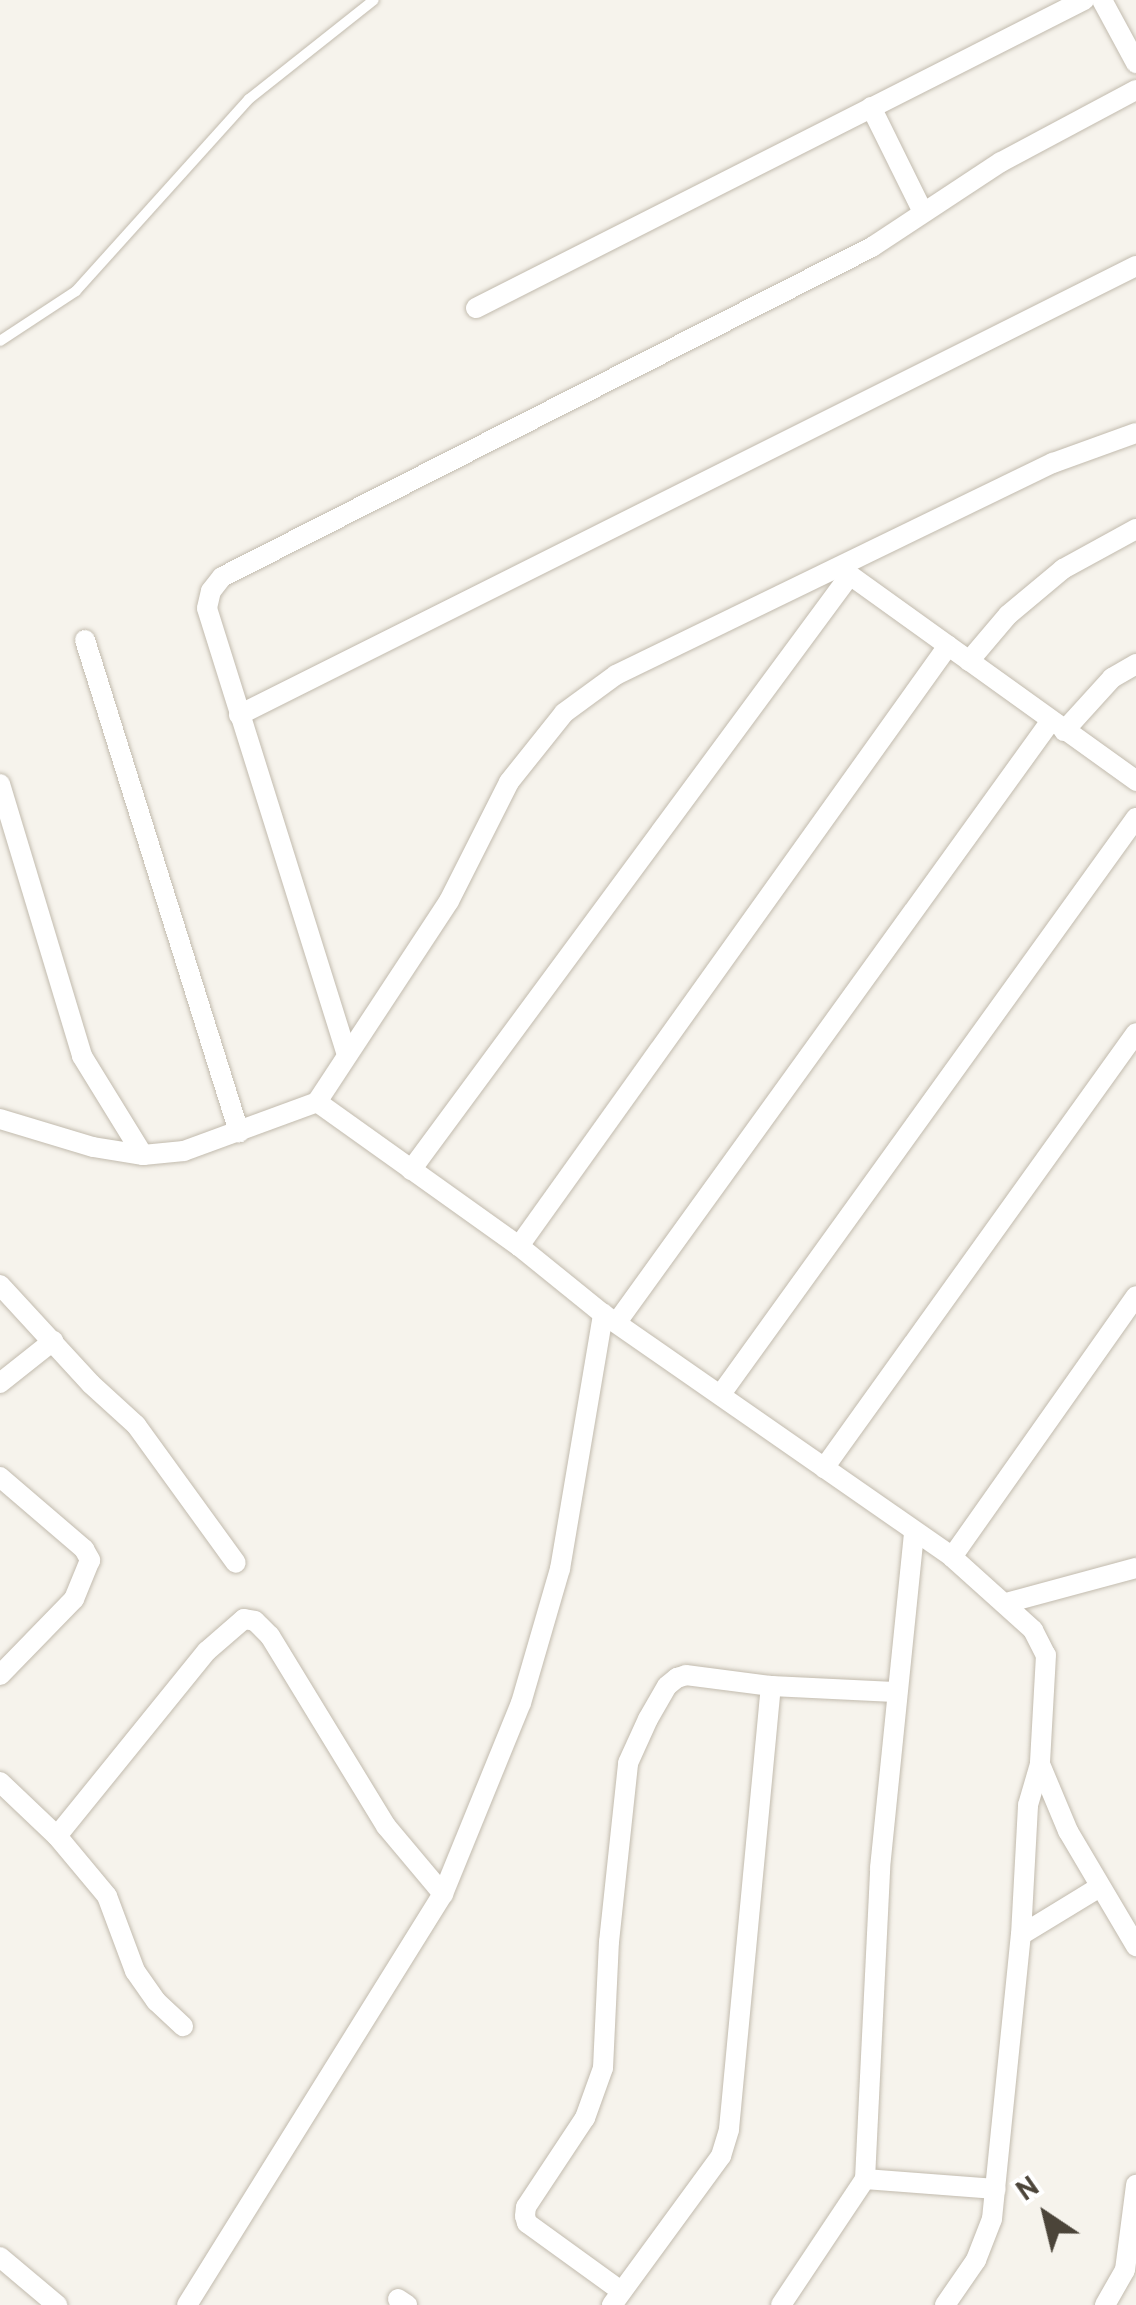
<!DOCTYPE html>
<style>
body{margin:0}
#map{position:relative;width:1136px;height:2305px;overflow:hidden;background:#f6f3ec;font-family:Overpass,sans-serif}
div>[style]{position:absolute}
.roads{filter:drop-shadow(0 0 2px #c2bbae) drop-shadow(0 0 2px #c2bbae)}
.service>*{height:10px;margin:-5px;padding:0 5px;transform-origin:5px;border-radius:5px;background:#fff}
.minor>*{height:20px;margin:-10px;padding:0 10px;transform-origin:10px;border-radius:10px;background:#fff}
span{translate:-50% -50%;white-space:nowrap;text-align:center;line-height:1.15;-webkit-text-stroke:8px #fff;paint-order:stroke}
.north{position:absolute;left:996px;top:2165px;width:100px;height:100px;-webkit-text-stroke:8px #fff;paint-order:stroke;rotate:325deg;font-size:28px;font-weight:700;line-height:40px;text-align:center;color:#4b4439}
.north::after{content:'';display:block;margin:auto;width:35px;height:45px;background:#4b4439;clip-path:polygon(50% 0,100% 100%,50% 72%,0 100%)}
</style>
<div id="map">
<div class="roads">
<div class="service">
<i style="left:0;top:341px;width:91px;rotate:-33.3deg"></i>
<i style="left:76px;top:291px;width:258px;rotate:-48deg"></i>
<i style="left:249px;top:99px;width:159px;rotate:-38.4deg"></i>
</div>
<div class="minor">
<i style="left:1102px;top:0;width:72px;rotate:61.6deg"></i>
<i style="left:871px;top:107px;width:117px;rotate:63.7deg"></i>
<i style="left:476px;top:308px;width:682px;rotate:-26.87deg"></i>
<i style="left:840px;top:568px;width:365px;rotate:35.7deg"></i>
<i style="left:85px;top:640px;width:516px;rotate:72.62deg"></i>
<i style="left:969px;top:661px;width:60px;rotate:-49.7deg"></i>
<i style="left:1008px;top:615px;width:72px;rotate:-39.9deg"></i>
<i style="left:1063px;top:569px;width:83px;rotate:-28.7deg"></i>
<i style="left:239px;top:715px;width:1003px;rotate:-26.59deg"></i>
<i style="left:1064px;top:731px;width:72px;rotate:-47.8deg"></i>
<i style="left:1112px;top:678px;width:28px;rotate:-30deg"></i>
<i style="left:0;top:784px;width:284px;rotate:73.2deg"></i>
<i style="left:82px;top:1056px;width:116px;rotate:58.4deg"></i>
<i style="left:347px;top:1055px;width:468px;rotate:-107.4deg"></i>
<i style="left:207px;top:608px;width:17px;rotate:-77deg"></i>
<i style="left:211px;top:591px;width:18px;rotate:-52deg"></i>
<i style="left:222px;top:577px;width:729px;rotate:-26.92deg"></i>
<i style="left:872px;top:247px;width:154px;rotate:-33.4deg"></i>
<i style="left:1001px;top:162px;width:153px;rotate:-28.1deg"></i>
<i style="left:317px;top:1102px;width:248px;rotate:35.5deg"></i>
<i style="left:519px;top:1246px;width:108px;rotate:39deg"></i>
<i style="left:603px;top:1314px;width:425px;rotate:34.8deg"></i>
<i style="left:952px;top:1557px;width:109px;rotate:42deg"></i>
<i style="left:1033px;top:1630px;width:28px;rotate:63deg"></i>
<i style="left:1046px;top:1655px;width:109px;rotate:93.2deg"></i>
<i style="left:1040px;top:1764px;width:73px;rotate:67.3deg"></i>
<i style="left:1068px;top:1831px;width:134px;rotate:59.4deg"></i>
<i style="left:0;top:1119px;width:97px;rotate:16.8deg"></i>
<i style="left:93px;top:1147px;width:51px;rotate:9.1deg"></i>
<i style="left:143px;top:1155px;width:41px;rotate:-5.6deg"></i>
<i style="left:184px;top:1151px;width:142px;rotate:-20.2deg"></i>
<i style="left:317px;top:1102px;width:240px;rotate:-56.7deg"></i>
<i style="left:449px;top:901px;width:133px;rotate:-63.2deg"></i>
<i style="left:509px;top:782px;width:88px;rotate:-51.4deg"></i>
<i style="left:564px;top:713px;width:64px;rotate:-36.2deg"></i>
<i style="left:616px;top:675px;width:486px;rotate:-25.9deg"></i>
<i style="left:1053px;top:463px;width:88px;rotate:-19.9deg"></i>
<i style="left:411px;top:1170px;width:739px;rotate:-53.58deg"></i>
<i style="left:519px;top:1246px;width:738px;rotate:-54.44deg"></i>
<i style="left:0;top:1285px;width:134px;rotate:47.4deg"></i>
<i style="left:91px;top:1384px;width:61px;rotate:42.3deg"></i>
<i style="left:136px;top:1425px;width:170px;rotate:54.1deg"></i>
<i style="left:617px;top:1322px;width:740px;rotate:-54.18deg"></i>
<i style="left:0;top:1383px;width:68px;rotate:-38.4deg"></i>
<i style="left:721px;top:1394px;width:710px;rotate:-54.23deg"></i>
<i style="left:824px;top:1468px;width:535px;rotate:-54.35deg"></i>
<i style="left:0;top:1477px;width:111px;rotate:40.6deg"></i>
<i style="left:84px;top:1549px;width:13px;rotate:61deg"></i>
<i style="left:90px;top:1560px;width:42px;rotate:112.3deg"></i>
<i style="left:74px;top:1599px;width:106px;rotate:134.2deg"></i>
<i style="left:952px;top:1557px;width:319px;rotate:-54.8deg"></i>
<i style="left:1006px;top:1603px;width:135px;rotate:-15.1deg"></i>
<i style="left:0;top:1782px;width:79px;rotate:43.5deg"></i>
<i style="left:57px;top:1836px;width:78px;rotate:50.2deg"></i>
<i style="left:107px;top:1896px;width:80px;rotate:69.5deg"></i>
<i style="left:135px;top:1971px;width:37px;rotate:55deg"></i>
<i style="left:156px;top:2001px;width:37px;rotate:43deg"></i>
<i style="left:57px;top:1836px;width:238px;rotate:-51deg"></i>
<i style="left:207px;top:1651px;width:49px;rotate:-40.9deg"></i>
<i style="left:244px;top:1619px;width:11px;rotate:10deg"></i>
<i style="left:255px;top:1621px;width:21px;rotate:45deg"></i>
<i style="left:270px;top:1636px;width:223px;rotate:58.6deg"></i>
<i style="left:386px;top:1826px;width:89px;rotate:50deg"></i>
<i style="left:1021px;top:1935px;width:90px;rotate:-31.4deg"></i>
<i style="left:865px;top:2179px;width:131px;rotate:4.4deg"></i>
<i style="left:0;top:2257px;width:75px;rotate:40.1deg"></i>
<i style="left:621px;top:2291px;width:116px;rotate:-144.1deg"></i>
<i style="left:527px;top:2223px;width:7px;rotate:-106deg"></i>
<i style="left:525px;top:2216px;width:9px;rotate:-84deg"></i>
<i style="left:526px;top:2207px;width:107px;rotate:-56.5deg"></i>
<i style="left:585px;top:2118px;width:53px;rotate:-70.2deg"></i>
<i style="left:603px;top:2068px;width:126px;rotate:-87.3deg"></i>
<i style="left:609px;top:1942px;width:180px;rotate:-83.9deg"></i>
<i style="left:628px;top:1763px;width:48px;rotate:-65.6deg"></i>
<i style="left:648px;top:1719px;width:38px;rotate:-60deg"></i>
<i style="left:667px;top:1686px;width:13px;rotate:-39deg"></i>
<i style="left:677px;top:1678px;width:9px;rotate:-18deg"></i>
<i style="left:686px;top:1675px;width:86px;rotate:7.4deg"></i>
<i style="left:398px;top:2299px;width:11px;rotate:34deg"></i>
<i style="left:187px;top:2305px;width:484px;rotate:-58.1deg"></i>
<i style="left:443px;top:1894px;width:206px;rotate:-67.8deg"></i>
<i style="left:521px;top:1703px;width:140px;rotate:-73.8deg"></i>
<i style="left:560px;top:1569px;width:259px;rotate:-80.4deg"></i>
<i style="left:612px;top:2305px;width:185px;rotate:-53.8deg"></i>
<i style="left:721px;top:2156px;width:28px;rotate:-73deg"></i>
<i style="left:729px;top:2129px;width:445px;rotate:-84.6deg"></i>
<i style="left:771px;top:1686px;width:124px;rotate:2.8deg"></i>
<i style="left:781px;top:2305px;width:151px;rotate:-56.3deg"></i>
<i style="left:865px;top:2179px;width:311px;rotate:-87.2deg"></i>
<i style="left:880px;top:1868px;width:337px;rotate:-84.2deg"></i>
<i style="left:945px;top:2305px;width:55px;rotate:-55.4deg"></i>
<i style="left:976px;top:2260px;width:44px;rotate:-68.7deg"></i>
<i style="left:992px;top:2219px;width:285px;rotate:-84.2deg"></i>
<i style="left:1021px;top:1935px;width:130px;rotate:-86.9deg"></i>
<i style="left:1028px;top:1805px;width:43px;rotate:-73.7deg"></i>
<i style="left:1105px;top:2305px;width:40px;rotate:-60.3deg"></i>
<i style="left:1125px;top:2270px;width:86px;rotate:-82.6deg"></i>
</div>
</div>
<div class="north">N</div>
</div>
